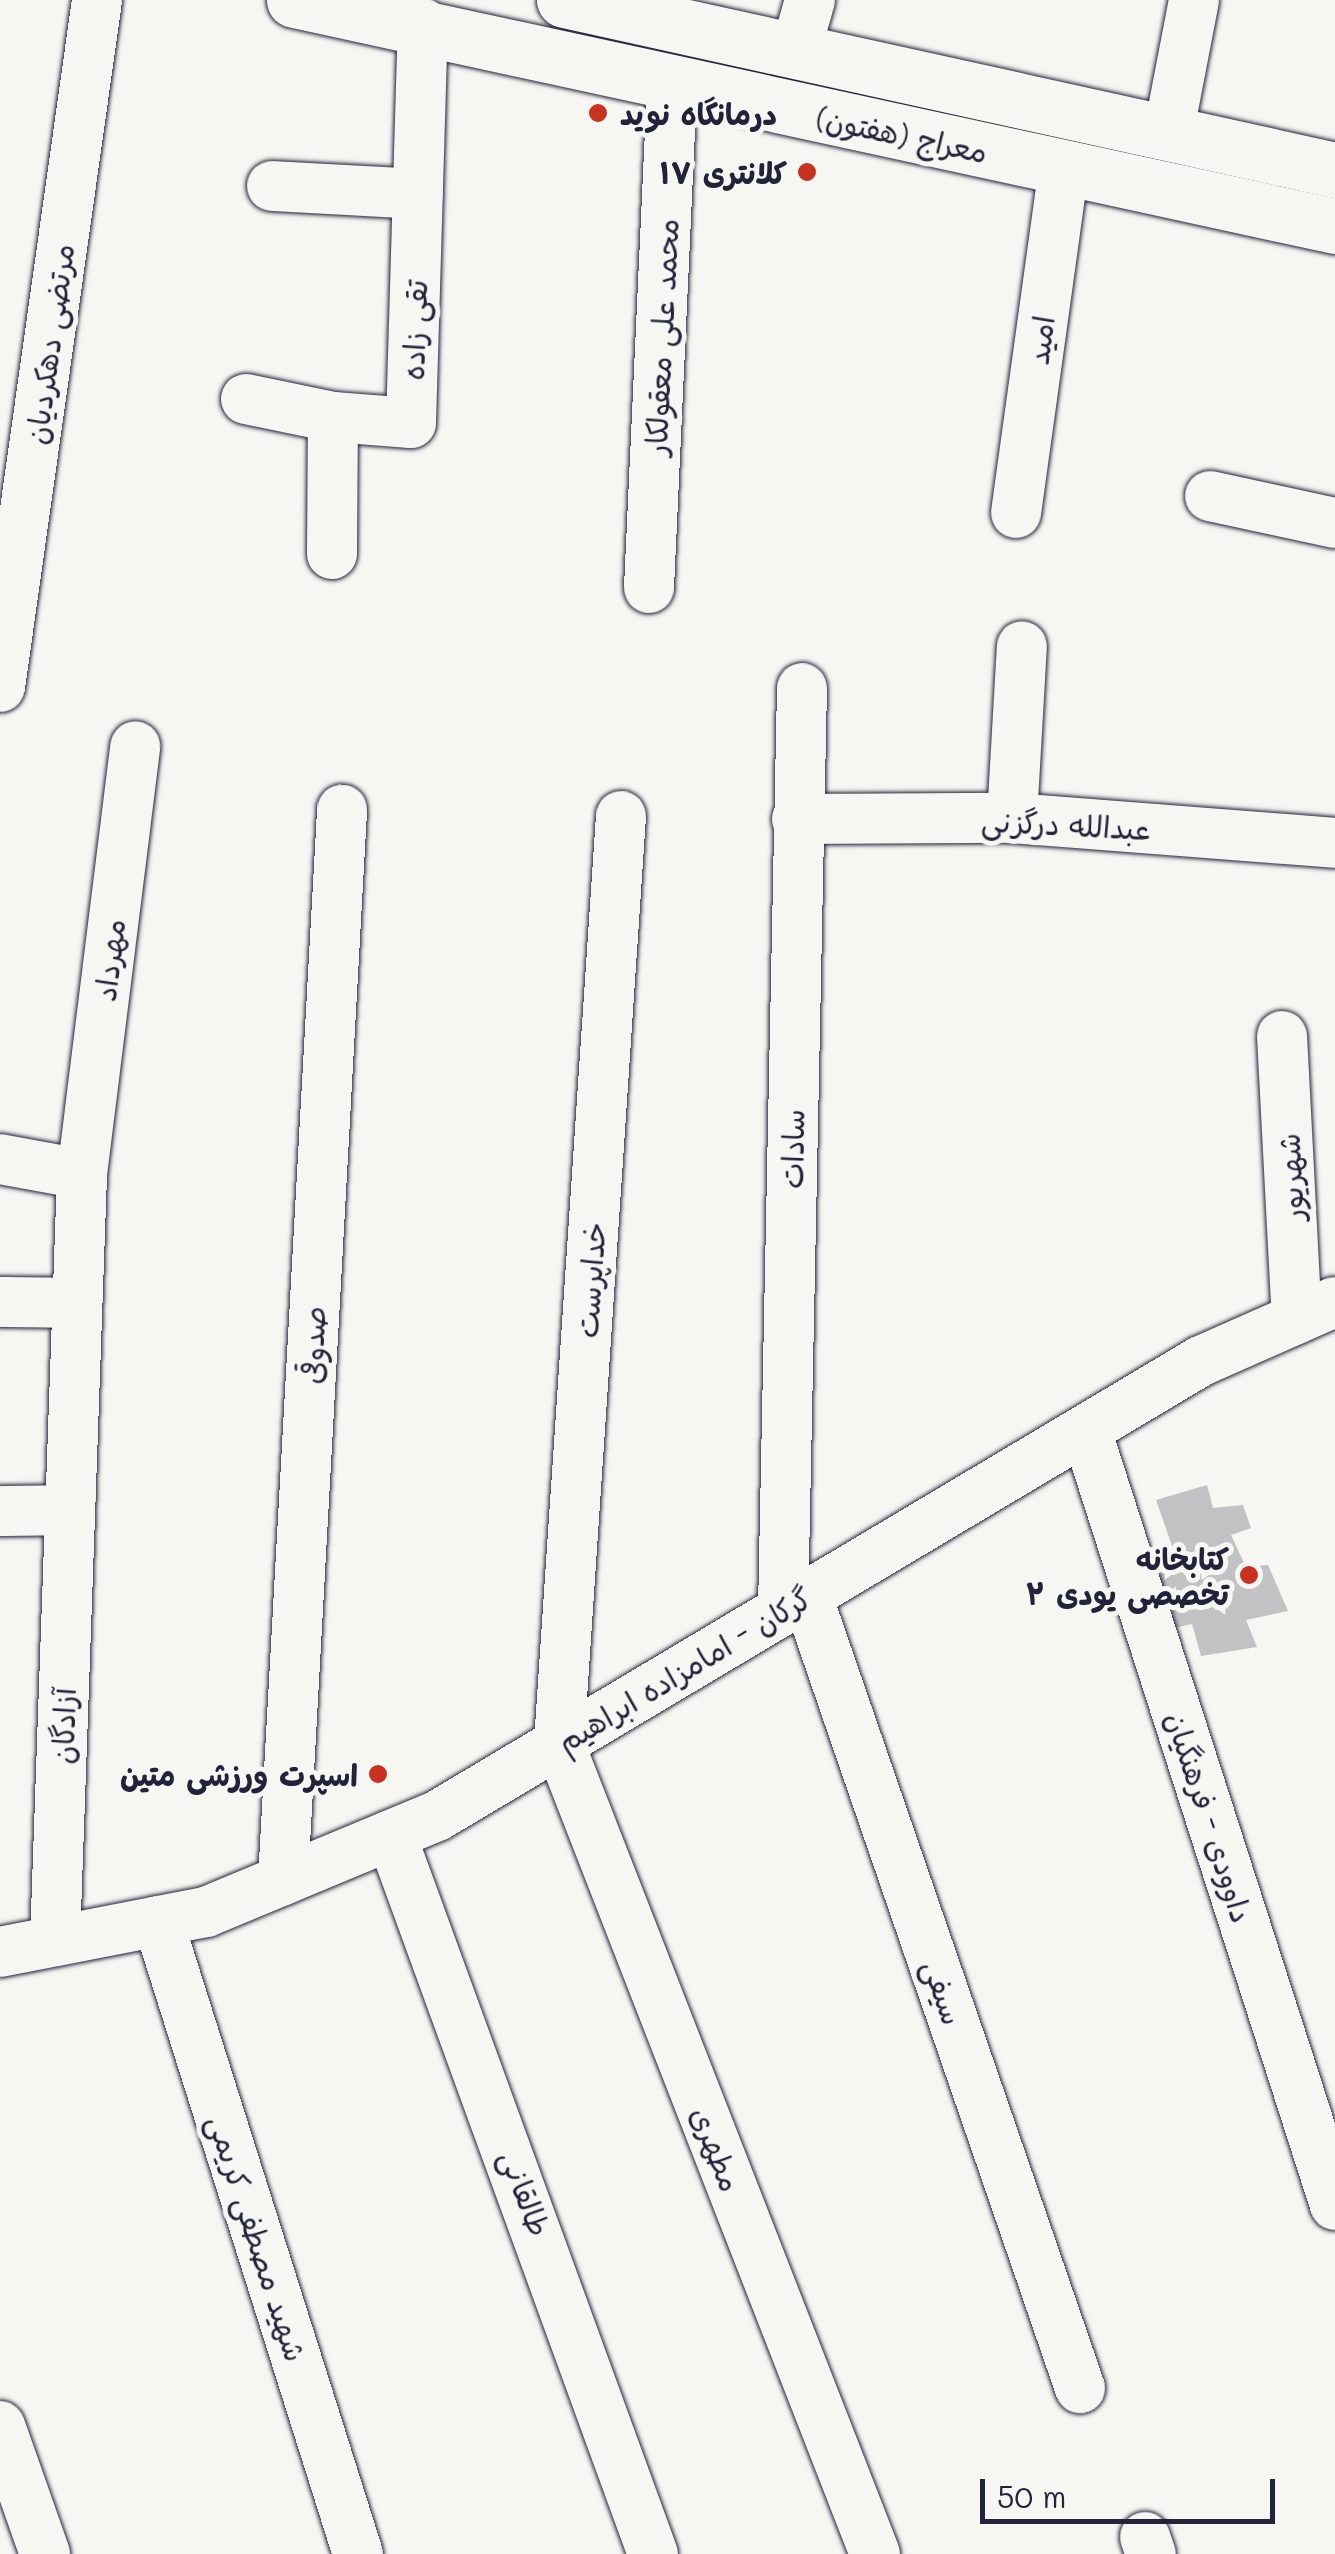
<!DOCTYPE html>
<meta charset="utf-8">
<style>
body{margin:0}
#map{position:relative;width:1335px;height:2554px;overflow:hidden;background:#f6f6f2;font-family:Mali,"Playpen Sans Arabic",sans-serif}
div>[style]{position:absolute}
.building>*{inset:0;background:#c2c2c4}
.roads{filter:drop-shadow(0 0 2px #22223b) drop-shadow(0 0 2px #22223b)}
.minor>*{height:50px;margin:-25px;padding:0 25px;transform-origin:25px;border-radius:25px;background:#f6f6f2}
.major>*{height:55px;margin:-27.5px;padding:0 27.5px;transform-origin:27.5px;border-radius:27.5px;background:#f6f6f2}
.dots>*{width:28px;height:28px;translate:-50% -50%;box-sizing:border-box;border:5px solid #f6f6f2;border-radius:50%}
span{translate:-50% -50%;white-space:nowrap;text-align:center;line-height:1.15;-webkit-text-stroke:10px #f6f6f2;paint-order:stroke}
.poi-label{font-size:30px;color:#22223b;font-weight:700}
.left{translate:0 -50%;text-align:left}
.right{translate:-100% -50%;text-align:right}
.street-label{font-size:30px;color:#22223b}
.scale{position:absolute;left:980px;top:2479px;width:295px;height:45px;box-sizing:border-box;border:5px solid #22223b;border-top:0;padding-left:12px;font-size:30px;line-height:35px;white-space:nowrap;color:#22223b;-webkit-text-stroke:8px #f6f6f2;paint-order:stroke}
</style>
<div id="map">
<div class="building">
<i style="clip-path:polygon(1207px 1485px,1213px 1508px,1243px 1505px,1251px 1528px,1231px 1535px,1246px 1567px,1268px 1565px,1288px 1611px,1246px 1620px,1257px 1647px,1201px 1656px,1192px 1624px,1174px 1628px,1154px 1575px,1180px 1569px,1156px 1500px)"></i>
</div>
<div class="roads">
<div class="minor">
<i style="left:797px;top:46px;width:48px;rotate:-74.2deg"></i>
<i style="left:1169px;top:130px;width:132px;rotate:-79.1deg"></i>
<i style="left:272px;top:186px;width:146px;rotate:3.1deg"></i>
<i style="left:246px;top:399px;width:89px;rotate:11.7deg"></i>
<i style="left:1210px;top:496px;width:128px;rotate:12.2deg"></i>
<i style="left:1016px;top:513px;width:349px;rotate:-82.1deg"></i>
<i style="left:332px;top:554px;width:137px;rotate:-89.6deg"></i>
<i style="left:333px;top:417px;width:78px;rotate:4.4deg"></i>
<i style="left:411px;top:423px;width:400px;rotate:-88.3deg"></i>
<i style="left:649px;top:588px;width:502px;rotate:-87.37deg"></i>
<i style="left:0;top:687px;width:694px;rotate:-81.96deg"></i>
<i style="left:621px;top:816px;width:929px;rotate:93.83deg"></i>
<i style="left:559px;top:1743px;width:870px;rotate:68.71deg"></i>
<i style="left:1012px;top:818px;width:172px;rotate:-86.7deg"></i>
<i style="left:797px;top:819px;width:215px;rotate:-0.3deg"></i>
<i style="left:1012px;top:818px;width:324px;rotate:4.4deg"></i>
<i style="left:1282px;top:1036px;width:283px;rotate:87deg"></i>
<i style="left:0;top:1159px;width:83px;rotate:10.4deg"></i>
<i style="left:0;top:1302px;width:77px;rotate:0.7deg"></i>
<i style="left:1086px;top:1430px;width:814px;rotate:72.19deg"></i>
<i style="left:0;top:1511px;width:70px;rotate:-0.8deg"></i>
<i style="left:807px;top:1596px;width:838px;rotate:70.98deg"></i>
<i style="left:783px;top:1610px;width:922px;rotate:-88.82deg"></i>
<i style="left:391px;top:1835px;width:765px;rotate:69.98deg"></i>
<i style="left:283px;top:1880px;width:1072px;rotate:-86.84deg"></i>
<i style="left:158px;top:1921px;width:664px;rotate:72.47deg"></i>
<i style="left:55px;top:1941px;width:767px;rotate:-87.98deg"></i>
<i style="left:82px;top:1174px;width:431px;rotate:-82.9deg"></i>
<i style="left:0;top:1952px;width:210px;rotate:-11deg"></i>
<i style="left:206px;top:1912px;width:250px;rotate:-22.6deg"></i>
<i style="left:437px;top:1816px;width:889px;rotate:-30.78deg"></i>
<i style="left:1201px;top:1361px;width:146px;rotate:-23.8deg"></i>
<i style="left:0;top:2426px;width:136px;rotate:70.6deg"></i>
<i style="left:1145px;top:2537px;width:18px;rotate:71deg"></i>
</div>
<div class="major">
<i style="left:294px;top:0;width:1065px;rotate:12.25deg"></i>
<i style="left:564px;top:0;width:790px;rotate:12.43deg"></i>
</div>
</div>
<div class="dots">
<i style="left:598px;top:113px;background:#c8321e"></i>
<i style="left:807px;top:172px;background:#c8321e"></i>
<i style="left:1249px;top:1575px;background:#c8321e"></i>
<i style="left:378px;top:1774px;background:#c8321e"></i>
</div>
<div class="poi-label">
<span class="left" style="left:620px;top:113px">درمانگاه نوید</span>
<span class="right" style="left:787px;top:172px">کلانتری ۱۷</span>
<span class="right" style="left:1229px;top:1575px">کتابخانه<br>تخصصی یودی ۲</span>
<span class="right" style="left:358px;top:1774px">اسپرت ورزشی متین</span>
</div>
<div class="street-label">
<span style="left:902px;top:134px;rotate:12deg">معراج (هفتون)</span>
<span style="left:414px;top:330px;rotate:-88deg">تقی زاده</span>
<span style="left:661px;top:337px;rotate:-87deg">محمد علی معقولکار</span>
<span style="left:1040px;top:340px;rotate:-82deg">امید</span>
<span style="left:49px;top:344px;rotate:-82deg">مرتضی دهکردیان</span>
<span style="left:1066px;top:824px;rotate:3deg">عبدالله درگزنی</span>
<span style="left:109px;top:960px;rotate:-83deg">مهرداد</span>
<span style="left:792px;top:1149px;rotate:-89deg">سادات</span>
<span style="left:1290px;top:1177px;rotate:-93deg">شهریور</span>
<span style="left:590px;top:1280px;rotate:-86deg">خداپرست</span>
<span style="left:312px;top:1345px;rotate:-87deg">صدوقی</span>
<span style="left:684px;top:1669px;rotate:-31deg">گرکان - امامزاده ابراهیم</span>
<span style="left:63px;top:1726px;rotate:-88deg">آزادگان</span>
<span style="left:1210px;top:1817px;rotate:72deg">داوودی - فرهنگیان</span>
<span style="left:944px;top:1992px;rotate:71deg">سیفی</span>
<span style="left:717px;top:2149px;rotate:69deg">مطهری</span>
<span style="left:526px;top:2193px;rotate:69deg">طالقانی</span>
<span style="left:258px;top:2238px;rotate:72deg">شهید مصطفی کریمی</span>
</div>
<div class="scale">50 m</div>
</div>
